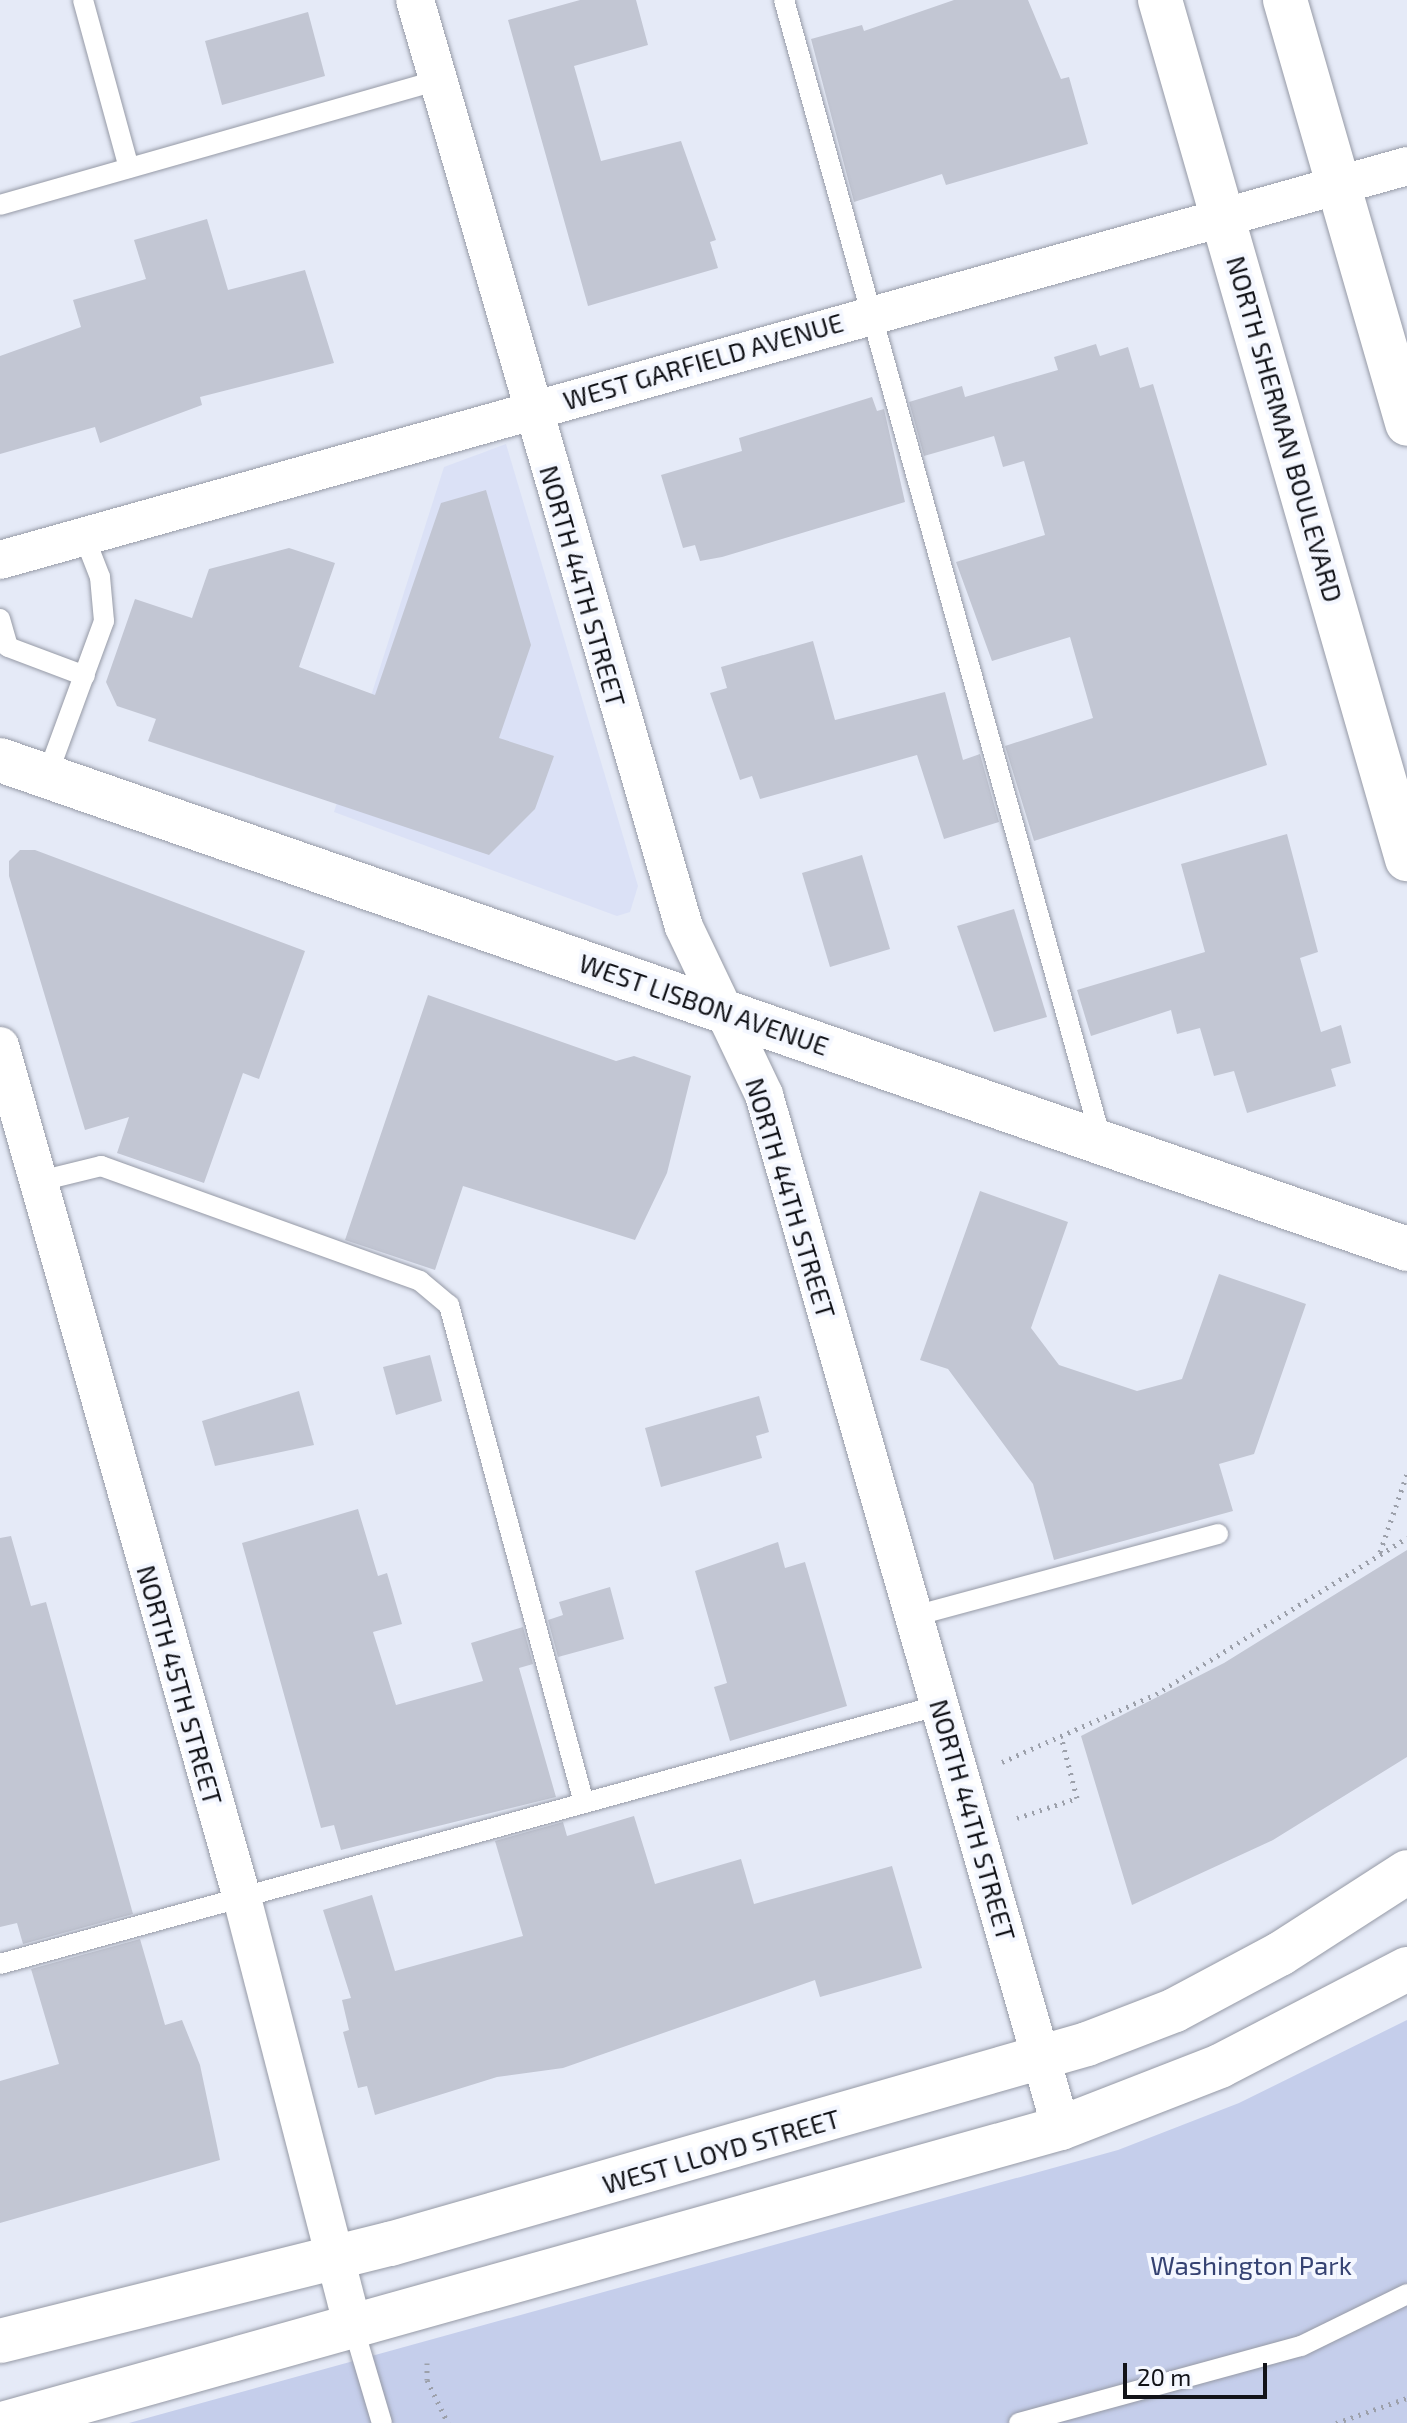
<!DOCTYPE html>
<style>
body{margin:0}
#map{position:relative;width:1407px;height:2423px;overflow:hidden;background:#e5eaf7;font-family:"Exo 2",sans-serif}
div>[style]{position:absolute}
.built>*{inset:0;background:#dbe1f6}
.green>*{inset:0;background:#c5ceeb}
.building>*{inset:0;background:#c2c6d3}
.path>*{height:5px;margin-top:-2.5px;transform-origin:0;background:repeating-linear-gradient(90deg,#9ca0aa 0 2px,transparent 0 8px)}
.roads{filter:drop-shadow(0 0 2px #969aa6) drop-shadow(0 0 2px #969aa6)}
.service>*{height:20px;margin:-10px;padding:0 10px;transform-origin:10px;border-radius:10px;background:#fff}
.minor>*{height:38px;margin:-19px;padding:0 19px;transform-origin:19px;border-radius:19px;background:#fff}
.tertiary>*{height:44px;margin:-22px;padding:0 22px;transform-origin:22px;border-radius:22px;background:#fff}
.secondary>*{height:44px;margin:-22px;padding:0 22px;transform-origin:22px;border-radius:22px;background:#fff}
span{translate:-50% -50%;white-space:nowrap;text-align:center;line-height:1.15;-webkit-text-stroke:8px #f4f7ff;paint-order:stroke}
.street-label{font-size:26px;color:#121318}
.park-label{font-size:26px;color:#354272}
.scale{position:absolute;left:1123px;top:2363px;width:144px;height:36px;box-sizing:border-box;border:4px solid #121318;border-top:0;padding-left:10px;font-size:24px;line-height:28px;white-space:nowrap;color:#121318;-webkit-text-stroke:6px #f4f7ff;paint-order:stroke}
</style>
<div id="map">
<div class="built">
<i style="clip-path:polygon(506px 444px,638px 886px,630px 912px,617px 916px,334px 812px,444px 467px)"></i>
</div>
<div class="green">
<i style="clip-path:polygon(1407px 2020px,1407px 2423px,129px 2423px,1118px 2150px,1239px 2103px)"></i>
</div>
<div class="building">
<i style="clip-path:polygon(580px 0,636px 0,648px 45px,574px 66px,601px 161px,681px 141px,716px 240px,710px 242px,718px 268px,588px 306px,508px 20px)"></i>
<i style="clip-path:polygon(954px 0,1028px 0,1061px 79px,1069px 77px,1088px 144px,946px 185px,942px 174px,854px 202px,811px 39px,862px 25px,864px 31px)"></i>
<i style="clip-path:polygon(308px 12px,325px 76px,222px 105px,205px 41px)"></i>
<i style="clip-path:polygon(207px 219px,228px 290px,305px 270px,334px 363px,200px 397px,202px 405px,100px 443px,95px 427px,0 454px,0 356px,81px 327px,73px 300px,146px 279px,134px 240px)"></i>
<i style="clip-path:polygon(1096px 344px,1100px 356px,1128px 347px,1140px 388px,1153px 384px,1267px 765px,1034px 841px,1005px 746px,1093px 718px,1070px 637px,992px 661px,956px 562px,1045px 535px,1024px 461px,1003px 467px,994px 436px,924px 456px,909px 402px,962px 386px,965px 397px,1058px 370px,1054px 357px)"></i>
<i style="clip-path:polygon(872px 397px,877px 411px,884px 409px,905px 502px,722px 557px,700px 561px,695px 545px,683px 548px,661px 475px,742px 451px,739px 438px)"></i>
<i style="clip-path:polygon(486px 490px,531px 645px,499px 738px,554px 756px,535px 809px,489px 855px,148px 741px,156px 719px,117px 706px,106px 682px,135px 599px,192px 618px,209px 569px,289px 548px,335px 563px,299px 667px,375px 695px,441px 503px)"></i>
<i style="clip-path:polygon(813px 641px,835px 720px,945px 692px,963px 760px,980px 754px,999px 822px,944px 839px,917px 755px,760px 799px,752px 776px,740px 780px,710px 693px,727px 688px,721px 667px)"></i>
<i style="clip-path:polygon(1287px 834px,1318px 952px,1300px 958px,1321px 1032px,1341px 1025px,1351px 1063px,1331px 1069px,1336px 1086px,1247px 1113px,1234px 1071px,1214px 1076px,1200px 1028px,1177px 1034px,1171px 1010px,1091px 1036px,1077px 990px,1205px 952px,1181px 864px)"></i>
<i style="clip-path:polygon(20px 850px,35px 850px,305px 951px,259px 1079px,243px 1073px,204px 1183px,117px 1153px,129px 1117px,85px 1130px,9px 876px,9px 861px)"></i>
<i style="clip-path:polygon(862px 855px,890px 949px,830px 967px,802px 873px)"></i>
<i style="clip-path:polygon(1014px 909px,1047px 1017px,994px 1032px,957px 926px)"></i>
<i style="clip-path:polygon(428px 995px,616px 1061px,634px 1056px,691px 1076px,667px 1173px,635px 1240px,463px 1186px,435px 1270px,345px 1240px)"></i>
<i style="clip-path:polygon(980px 1191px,1068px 1222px,1031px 1328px,1059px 1365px,1137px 1391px,1182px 1379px,1219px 1274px,1306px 1304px,1254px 1454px,1219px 1464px,1233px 1511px,1054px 1560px,1033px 1484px,948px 1369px,920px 1360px)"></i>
<i style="clip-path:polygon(430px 1355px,442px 1401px,396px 1415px,383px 1367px)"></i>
<i style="clip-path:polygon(299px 1391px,314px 1445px,215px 1466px,202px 1421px)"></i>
<i style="clip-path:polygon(759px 1396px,769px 1432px,756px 1436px,762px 1458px,661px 1487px,645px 1428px)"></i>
<i style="clip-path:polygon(358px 1509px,378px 1576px,387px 1573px,402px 1624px,373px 1632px,396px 1705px,483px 1681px,471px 1643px,523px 1627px,533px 1664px,519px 1668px,556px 1797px,341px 1850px,334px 1825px,321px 1828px,242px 1543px)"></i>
<i style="clip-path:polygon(11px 1536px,31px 1606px,46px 1602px,133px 1914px,23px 1944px,17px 1923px,0 1927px,0 1538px)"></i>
<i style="clip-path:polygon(778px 1542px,785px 1568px,805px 1562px,847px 1706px,730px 1741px,714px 1687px,727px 1683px,695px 1571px)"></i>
<i style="clip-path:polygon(1407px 1550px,1407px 1757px,1273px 1840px,1132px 1905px,1081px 1736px,1224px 1663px)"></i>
<i style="clip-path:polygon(610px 1587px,624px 1639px,558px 1657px,548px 1620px,563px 1615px,559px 1602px)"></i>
<i style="clip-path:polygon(634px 1816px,655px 1884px,741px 1859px,754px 1904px,892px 1866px,922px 1968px,820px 1997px,815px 1980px,563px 2068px,497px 2077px,375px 2115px,367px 2086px,358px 2088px,343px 2032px,349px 2030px,342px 2000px,351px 1998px,323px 1910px,372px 1895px,395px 1971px,523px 1936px,495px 1841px,563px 1822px,567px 1836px)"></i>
<i style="clip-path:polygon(140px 1939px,165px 2025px,182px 2020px,200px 2065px,220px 2160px,0 2223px,0 2081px,59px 2064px,31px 1969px)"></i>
</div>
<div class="path">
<i style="left:1380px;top:1552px;width:83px;rotate:-70.9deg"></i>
<i style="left:1002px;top:1762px;width:168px;rotate:-23.8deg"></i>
<i style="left:1156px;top:1694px;width:296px;rotate:-31.9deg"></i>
<i style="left:1017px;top:1818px;width:63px;rotate:-18.4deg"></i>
<i style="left:1077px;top:1798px;width:60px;rotate:-104.5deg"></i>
<i style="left:427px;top:2363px;width:17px;rotate:90deg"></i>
<i style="left:427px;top:2380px;width:48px;rotate:64deg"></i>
<i style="left:1336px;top:2423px;width:75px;rotate:-19.4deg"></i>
</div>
<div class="roads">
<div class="service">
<i style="left:83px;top:0;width:174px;rotate:74.7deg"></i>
<i style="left:784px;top:0;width:1186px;rotate:74.45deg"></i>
<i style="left:0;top:205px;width:455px;rotate:-15.9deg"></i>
<i style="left:0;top:619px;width:29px;rotate:74deg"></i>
<i style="left:8px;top:647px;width:82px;rotate:20.6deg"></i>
<i style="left:47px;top:776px;width:165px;rotate:-69.8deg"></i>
<i style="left:104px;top:621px;width:44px;rotate:-95.2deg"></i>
<i style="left:100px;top:577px;width:44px;rotate:-111.3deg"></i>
<i style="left:40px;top:1181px;width:63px;rotate:-13.8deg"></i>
<i style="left:101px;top:1166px;width:339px;rotate:19.8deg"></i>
<i style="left:420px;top:1281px;width:38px;rotate:40deg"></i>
<i style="left:449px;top:1305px;width:516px;rotate:74.83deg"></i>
<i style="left:914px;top:1616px;width:315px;rotate:-15.1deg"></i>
<i style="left:0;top:1964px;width:975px;rotate:-15.4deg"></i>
<i style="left:353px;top:2326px;width:101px;rotate:73.4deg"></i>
<i style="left:1019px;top:2423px;width:292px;rotate:-15.3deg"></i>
<i style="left:1301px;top:2346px;width:118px;rotate:-26.1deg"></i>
</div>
<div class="minor">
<i style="left:415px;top:0;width:965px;rotate:73.82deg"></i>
<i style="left:684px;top:927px;width:186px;rotate:64.5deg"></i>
<i style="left:764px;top:1095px;width:1075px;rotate:73.96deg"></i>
<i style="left:0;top:560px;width:1461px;rotate:-15.64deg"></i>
<i style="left:0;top:1046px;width:886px;rotate:74.14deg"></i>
<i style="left:242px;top:1898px;width:442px;rotate:75.5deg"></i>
</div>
<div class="tertiary">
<i style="left:0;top:2341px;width:402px;rotate:-14deg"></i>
<i style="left:390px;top:2244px;width:725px;rotate:-16.01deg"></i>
<i style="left:1087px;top:2044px;width:94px;rotate:-21.1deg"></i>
<i style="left:1175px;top:2010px;width:119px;rotate:-28.1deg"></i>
<i style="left:1280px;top:1954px;width:151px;rotate:-32.8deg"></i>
<i style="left:6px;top:2423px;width:1095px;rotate:-15.62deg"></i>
<i style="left:1061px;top:2128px;width:171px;rotate:-21.3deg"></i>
<i style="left:1220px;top:2066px;width:211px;rotate:-27.4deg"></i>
</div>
<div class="secondary">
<i style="left:1160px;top:0;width:894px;rotate:73.96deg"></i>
<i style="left:1285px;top:0;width:441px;rotate:73.9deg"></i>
<i style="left:0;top:760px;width:1490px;rotate:19.16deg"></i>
</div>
</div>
<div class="street-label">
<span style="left:703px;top:361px;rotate:-16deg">WEST GARFIELD AVENUE</span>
<span style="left:1285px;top:429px;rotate:74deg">NORTH SHERMAN BOULEVARD</span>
<span style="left:583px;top:586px;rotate:74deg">NORTH 44TH STREET</span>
<span style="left:704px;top:1004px;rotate:19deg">WEST LISBON AVENUE</span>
<span style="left:791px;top:1198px;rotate:73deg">NORTH 44TH STREET</span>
<span style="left:180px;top:1685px;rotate:74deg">NORTH 45TH STREET</span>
<span style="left:973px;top:1820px;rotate:74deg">NORTH 44TH STREET</span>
<span style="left:721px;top:2151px;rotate:-16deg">WEST LLOYD STREET</span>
</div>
<div class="park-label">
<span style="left:1251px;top:2265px">Washington Park</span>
</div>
<div class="scale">20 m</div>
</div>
